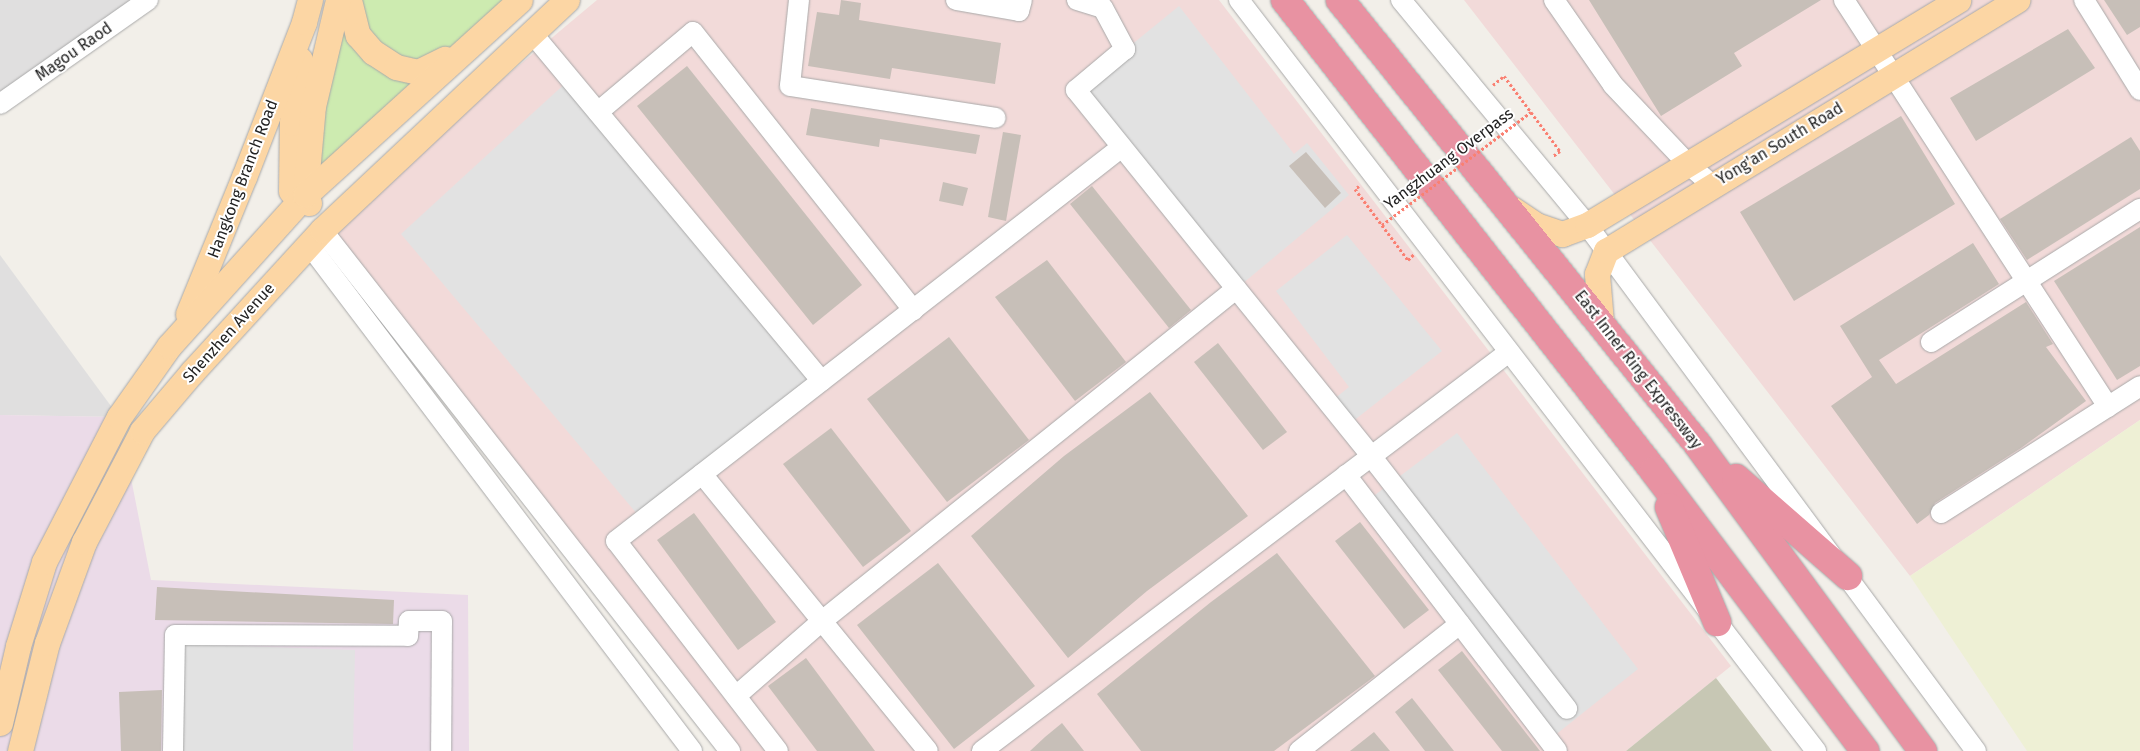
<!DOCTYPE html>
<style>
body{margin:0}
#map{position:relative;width:2140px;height:751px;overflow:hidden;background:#f2efe9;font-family:"Fira Sans",sans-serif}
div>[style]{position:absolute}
.residential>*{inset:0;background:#e0dfdf}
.commercial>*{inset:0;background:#f2dad9}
.industrial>*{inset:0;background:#ebdbe8}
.construction>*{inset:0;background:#c7c7b4}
.farmland>*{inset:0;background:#eef0d5}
.grass>*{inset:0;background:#cdebb0}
.parking>*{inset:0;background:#e2e2e2}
.building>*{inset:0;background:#c7bfb8}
.path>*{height:3px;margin-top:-1.5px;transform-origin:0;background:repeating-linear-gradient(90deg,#fa8072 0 2.5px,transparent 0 5px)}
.roads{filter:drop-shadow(0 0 1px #a9a9a9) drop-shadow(0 0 1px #a9a9a9)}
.minor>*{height:20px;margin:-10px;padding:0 10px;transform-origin:10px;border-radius:10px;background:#fff}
.major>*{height:25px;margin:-12.5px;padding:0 12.5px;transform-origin:12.5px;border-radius:12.5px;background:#fcd6a4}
.highway>*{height:28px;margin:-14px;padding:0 14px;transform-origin:14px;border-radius:14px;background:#e892a2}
.path-bridge>*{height:3px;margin-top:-1.5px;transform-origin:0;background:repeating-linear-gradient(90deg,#fa8072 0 2.5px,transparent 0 5px)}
span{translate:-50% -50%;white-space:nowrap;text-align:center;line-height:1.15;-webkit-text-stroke:4px #fff;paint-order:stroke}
.street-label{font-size:16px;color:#222}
</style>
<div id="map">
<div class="residential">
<i style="clip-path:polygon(0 0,148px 0,0 104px)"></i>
<i style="clip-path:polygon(0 255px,119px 417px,0 415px)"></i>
</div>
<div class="commercial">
<i style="clip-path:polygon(597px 0,1219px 0,1731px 666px,1626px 751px,736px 751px,322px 230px)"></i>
<i style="clip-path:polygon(1464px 0,2140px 0,2140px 420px,1910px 576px)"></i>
</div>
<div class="industrial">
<i style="clip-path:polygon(0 415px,119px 417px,151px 580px,468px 595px,469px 751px,0 751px)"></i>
</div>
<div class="construction">
<i style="clip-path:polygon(1716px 678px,1772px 751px,1626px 751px)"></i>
</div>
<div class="farmland">
<i style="clip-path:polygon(2140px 420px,2140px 751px,2027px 751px,1910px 576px)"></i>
</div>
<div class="grass">
<i style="clip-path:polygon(338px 0,520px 0,305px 195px)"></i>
</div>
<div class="parking">
<i style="clip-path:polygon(1179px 6px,1294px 154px,1307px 143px,1349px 195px,1236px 289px,1076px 90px)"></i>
<i style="clip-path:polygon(570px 79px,822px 381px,643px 521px,401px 234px)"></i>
<i style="clip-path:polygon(1347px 235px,1442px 351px,1347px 426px,1328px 404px,1349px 387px,1276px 291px)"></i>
<i style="clip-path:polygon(1457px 433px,1638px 669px,1554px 736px,1371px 498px)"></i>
<i style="clip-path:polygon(183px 644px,355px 650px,353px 751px,180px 751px)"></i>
</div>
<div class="building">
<i style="clip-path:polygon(841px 0,861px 3px,859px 20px,1001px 43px,995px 84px,892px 68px,890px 79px,808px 66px,817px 12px,839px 15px)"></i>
<i style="clip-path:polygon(1589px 0,1821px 0,1734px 53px,1742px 66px,1661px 116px)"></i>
<i style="clip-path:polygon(2104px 0,2140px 0,2140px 27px,2127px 35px)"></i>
<i style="clip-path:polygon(2068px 29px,2095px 68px,1976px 141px,1950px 98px)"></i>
<i style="clip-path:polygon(687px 66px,862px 285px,813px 325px,637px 106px)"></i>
<i style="clip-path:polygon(811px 108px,980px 135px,976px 154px,880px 139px,879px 147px,806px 135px)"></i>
<i style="clip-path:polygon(1901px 116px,1955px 204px,1794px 301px,1740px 212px)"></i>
<i style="clip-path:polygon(1003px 132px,1021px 135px,1006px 221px,988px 217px)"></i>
<i style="clip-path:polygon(2131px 137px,2140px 151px,2140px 189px,2027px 260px,2000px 219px)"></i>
<i style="clip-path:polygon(1306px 152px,1341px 193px,1325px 208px,1289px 166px)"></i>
<i style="clip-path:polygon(943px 182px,968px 188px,963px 206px,939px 201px)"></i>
<i style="clip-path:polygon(1092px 186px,1191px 310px,1169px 328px,1070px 204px)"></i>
<i style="clip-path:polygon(2140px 227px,2140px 366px,2117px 380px,2054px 281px)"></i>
<i style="clip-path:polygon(1973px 243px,1999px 284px,1879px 360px,1896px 384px,2026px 302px,2053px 344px,2046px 347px,2086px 401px,2021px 448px,1935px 503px,1929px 515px,1917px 524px,1831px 406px,1872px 377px,1840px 326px)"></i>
<i style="clip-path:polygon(1047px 260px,1126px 362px,1075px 401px,995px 297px)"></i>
<i style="clip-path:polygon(949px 337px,1029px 440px,947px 502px,867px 399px)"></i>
<i style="clip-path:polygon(1218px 343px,1287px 432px,1263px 450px,1194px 362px)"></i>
<i style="clip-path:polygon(1150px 392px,1248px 516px,1147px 591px,1068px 658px,971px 536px,1064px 456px)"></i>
<i style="clip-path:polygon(831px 428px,911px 531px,863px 567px,783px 464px)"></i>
<i style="clip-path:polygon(694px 513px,776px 622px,738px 650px,657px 540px)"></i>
<i style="clip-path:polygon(1360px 522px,1429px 610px,1404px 629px,1335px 541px)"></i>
<i style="clip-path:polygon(1277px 553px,1375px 676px,1274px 751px,1141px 751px,1097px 694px,1211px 602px)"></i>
<i style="clip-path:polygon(938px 563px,1035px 686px,954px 749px,857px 625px)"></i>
<i style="clip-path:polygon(157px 587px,394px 600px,393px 624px,155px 620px)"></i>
<i style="clip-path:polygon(1462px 651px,1540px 751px,1502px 751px,1438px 670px)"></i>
<i style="clip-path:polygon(806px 658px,875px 751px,817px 751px,768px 686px)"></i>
<i style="clip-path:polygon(162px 690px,161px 751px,121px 751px,119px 692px)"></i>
<i style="clip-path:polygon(1412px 698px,1454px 751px,1425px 751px,1395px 712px)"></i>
<i style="clip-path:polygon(1062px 723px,1084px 751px,1030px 751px,1045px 737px)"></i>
<i style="clip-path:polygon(1374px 732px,1390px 751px,1350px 751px)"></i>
</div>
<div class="path">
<i style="left:1493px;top:85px;width:14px;rotate:-39deg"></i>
<i style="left:1504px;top:76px;width:94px;rotate:53.3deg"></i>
<i style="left:1560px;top:151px;width:9px;rotate:144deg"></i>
<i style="left:1359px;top:186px;width:5px;rotate:143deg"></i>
<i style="left:1355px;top:189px;width:89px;rotate:53.3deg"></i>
<i style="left:1408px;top:260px;width:8px;rotate:-45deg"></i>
</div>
<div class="roads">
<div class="minor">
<i style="left:799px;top:0;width:86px;rotate:96deg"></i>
<i style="left:790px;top:86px;width:208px;rotate:8.8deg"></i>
<i style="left:956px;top:0;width:64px;rotate:9.9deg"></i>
<i style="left:1019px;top:11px;width:11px;rotate:-75deg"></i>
<i style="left:1077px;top:0;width:27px;rotate:17deg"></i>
<i style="left:1103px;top:8px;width:47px;rotate:61.8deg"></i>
<i style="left:1125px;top:49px;width:64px;rotate:140.1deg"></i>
<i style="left:1076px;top:90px;width:470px;rotate:51.1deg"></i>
<i style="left:1371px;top:456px;width:320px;rotate:52.2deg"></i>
<i style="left:1239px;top:0;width:947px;rotate:52.46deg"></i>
<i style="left:1401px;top:0;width:292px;rotate:50.4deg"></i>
<i style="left:1587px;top:225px;width:654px;rotate:53.52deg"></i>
<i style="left:1554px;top:0;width:103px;rotate:55.2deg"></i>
<i style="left:1613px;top:85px;width:109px;rotate:46.5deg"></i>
<i style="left:1688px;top:164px;width:33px;rotate:41deg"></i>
<i style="left:1844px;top:0;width:485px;rotate:57deg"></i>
<i style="left:2084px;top:0;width:106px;rotate:58.1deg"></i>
<i style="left:531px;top:32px;width:454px;rotate:50.2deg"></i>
<i style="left:0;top:104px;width:181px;rotate:-35.1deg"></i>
<i style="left:598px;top:112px;width:124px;rotate:-40.1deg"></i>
<i style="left:693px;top:32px;width:355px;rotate:51.6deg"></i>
<i style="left:322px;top:230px;width:662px;rotate:51.94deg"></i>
<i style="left:310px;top:246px;width:633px;rotate:52.89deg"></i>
<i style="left:1931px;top:342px;width:248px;rotate:-32.5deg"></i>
<i style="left:702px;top:474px;width:357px;rotate:50.8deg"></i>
<i style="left:1346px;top:475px;width:347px;rotate:52.6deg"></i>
<i style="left:1941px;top:513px;width:236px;rotate:-32.5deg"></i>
<i style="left:736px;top:696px;width:114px;rotate:-41.1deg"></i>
<i style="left:822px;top:621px;width:531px;rotate:-38.73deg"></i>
<i style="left:173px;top:751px;width:116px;rotate:-89deg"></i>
<i style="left:175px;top:635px;width:233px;rotate:0.2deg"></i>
<i style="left:408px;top:636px;width:15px;rotate:-86deg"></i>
<i style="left:409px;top:621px;width:33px"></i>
<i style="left:442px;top:621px;width:130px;rotate:90.4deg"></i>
<i style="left:778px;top:751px;width:265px;rotate:-127.6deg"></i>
<i style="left:616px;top:541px;width:641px;rotate:-37.91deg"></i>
<i style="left:982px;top:751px;width:661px;rotate:-37.13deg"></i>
<i style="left:1299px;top:751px;width:205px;rotate:-38.3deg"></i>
</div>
<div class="major">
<i style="left:349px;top:0;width:36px;rotate:76deg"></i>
<i style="left:358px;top:35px;width:23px;rotate:49deg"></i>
<i style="left:373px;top:52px;width:27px;rotate:33deg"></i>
<i style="left:396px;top:67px;width:23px;rotate:13deg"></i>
<i style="left:418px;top:72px;width:30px;rotate:-26deg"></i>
<i style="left:291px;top:191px;width:68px;rotate:-89.2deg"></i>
<i style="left:292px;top:123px;width:64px;rotate:-82.9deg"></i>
<i style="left:309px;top:203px;width:9px;rotate:-117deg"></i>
<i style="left:305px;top:195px;width:89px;rotate:-84.9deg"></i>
<i style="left:313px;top:106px;width:109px;rotate:-76.7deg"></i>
<i style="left:1511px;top:208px;width:30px;rotate:34deg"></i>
<i style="left:1536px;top:225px;width:28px;rotate:19deg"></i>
<i style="left:1562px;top:234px;width:27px;rotate:-20deg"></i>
<i style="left:1587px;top:225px;width:434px;rotate:-31.2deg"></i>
<i style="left:188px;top:314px;width:148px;rotate:-67.8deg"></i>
<i style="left:244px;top:177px;width:166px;rotate:-68.8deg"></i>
<i style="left:304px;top:22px;width:23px;rotate:-75deg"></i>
<i style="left:1601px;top:322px;width:48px;rotate:-94.8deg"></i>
<i style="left:1597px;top:274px;width:25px;rotate:-69deg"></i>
<i style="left:1606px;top:251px;width:482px;rotate:-31.4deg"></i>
<i style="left:0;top:723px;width:79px;rotate:-76.8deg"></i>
<i style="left:18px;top:646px;width:88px;rotate:-72.8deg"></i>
<i style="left:44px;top:562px;width:163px;rotate:-62.7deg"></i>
<i style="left:119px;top:417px;width:87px;rotate:-54.8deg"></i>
<i style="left:169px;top:346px;width:203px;rotate:-48deg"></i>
<i style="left:305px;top:195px;width:290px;rotate:-42.2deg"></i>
<i style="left:20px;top:751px;width:111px;rotate:-76deg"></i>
<i style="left:47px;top:643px;width:108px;rotate:-69.9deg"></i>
<i style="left:84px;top:542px;width:125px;rotate:-62.4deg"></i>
<i style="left:142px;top:431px;width:77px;rotate:-49.7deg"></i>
<i style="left:192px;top:372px;width:193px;rotate:-47.5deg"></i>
<i style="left:322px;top:230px;width:336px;rotate:-43.2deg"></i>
</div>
<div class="highway">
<i style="left:1285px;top:0;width:598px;rotate:51.92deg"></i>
<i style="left:1654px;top:471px;width:351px;rotate:53deg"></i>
<i style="left:1340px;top:0;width:571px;rotate:51.18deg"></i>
<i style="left:1698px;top:445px;width:380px;rotate:53.7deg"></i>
<i style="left:1736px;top:478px;width:149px;rotate:41.2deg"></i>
<i style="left:1669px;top:507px;width:125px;rotate:67.3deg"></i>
</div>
</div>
<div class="path-bridge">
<i style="left:1382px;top:225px;width:187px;rotate:-37.2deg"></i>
</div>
<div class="street-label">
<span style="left:74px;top:52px;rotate:-35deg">Magou Raod</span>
<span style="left:1780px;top:144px;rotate:-31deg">Yong'an South Road</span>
<span style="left:1449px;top:159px;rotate:-37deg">Yangzhuang Overpass</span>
<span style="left:243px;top:179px;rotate:-69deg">Hangkong Branch Road</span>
<span style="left:229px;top:333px;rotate:-48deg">Shenzhen Avenue</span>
<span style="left:1638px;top:370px;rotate:52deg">East Inner Ring Expressway</span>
</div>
</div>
